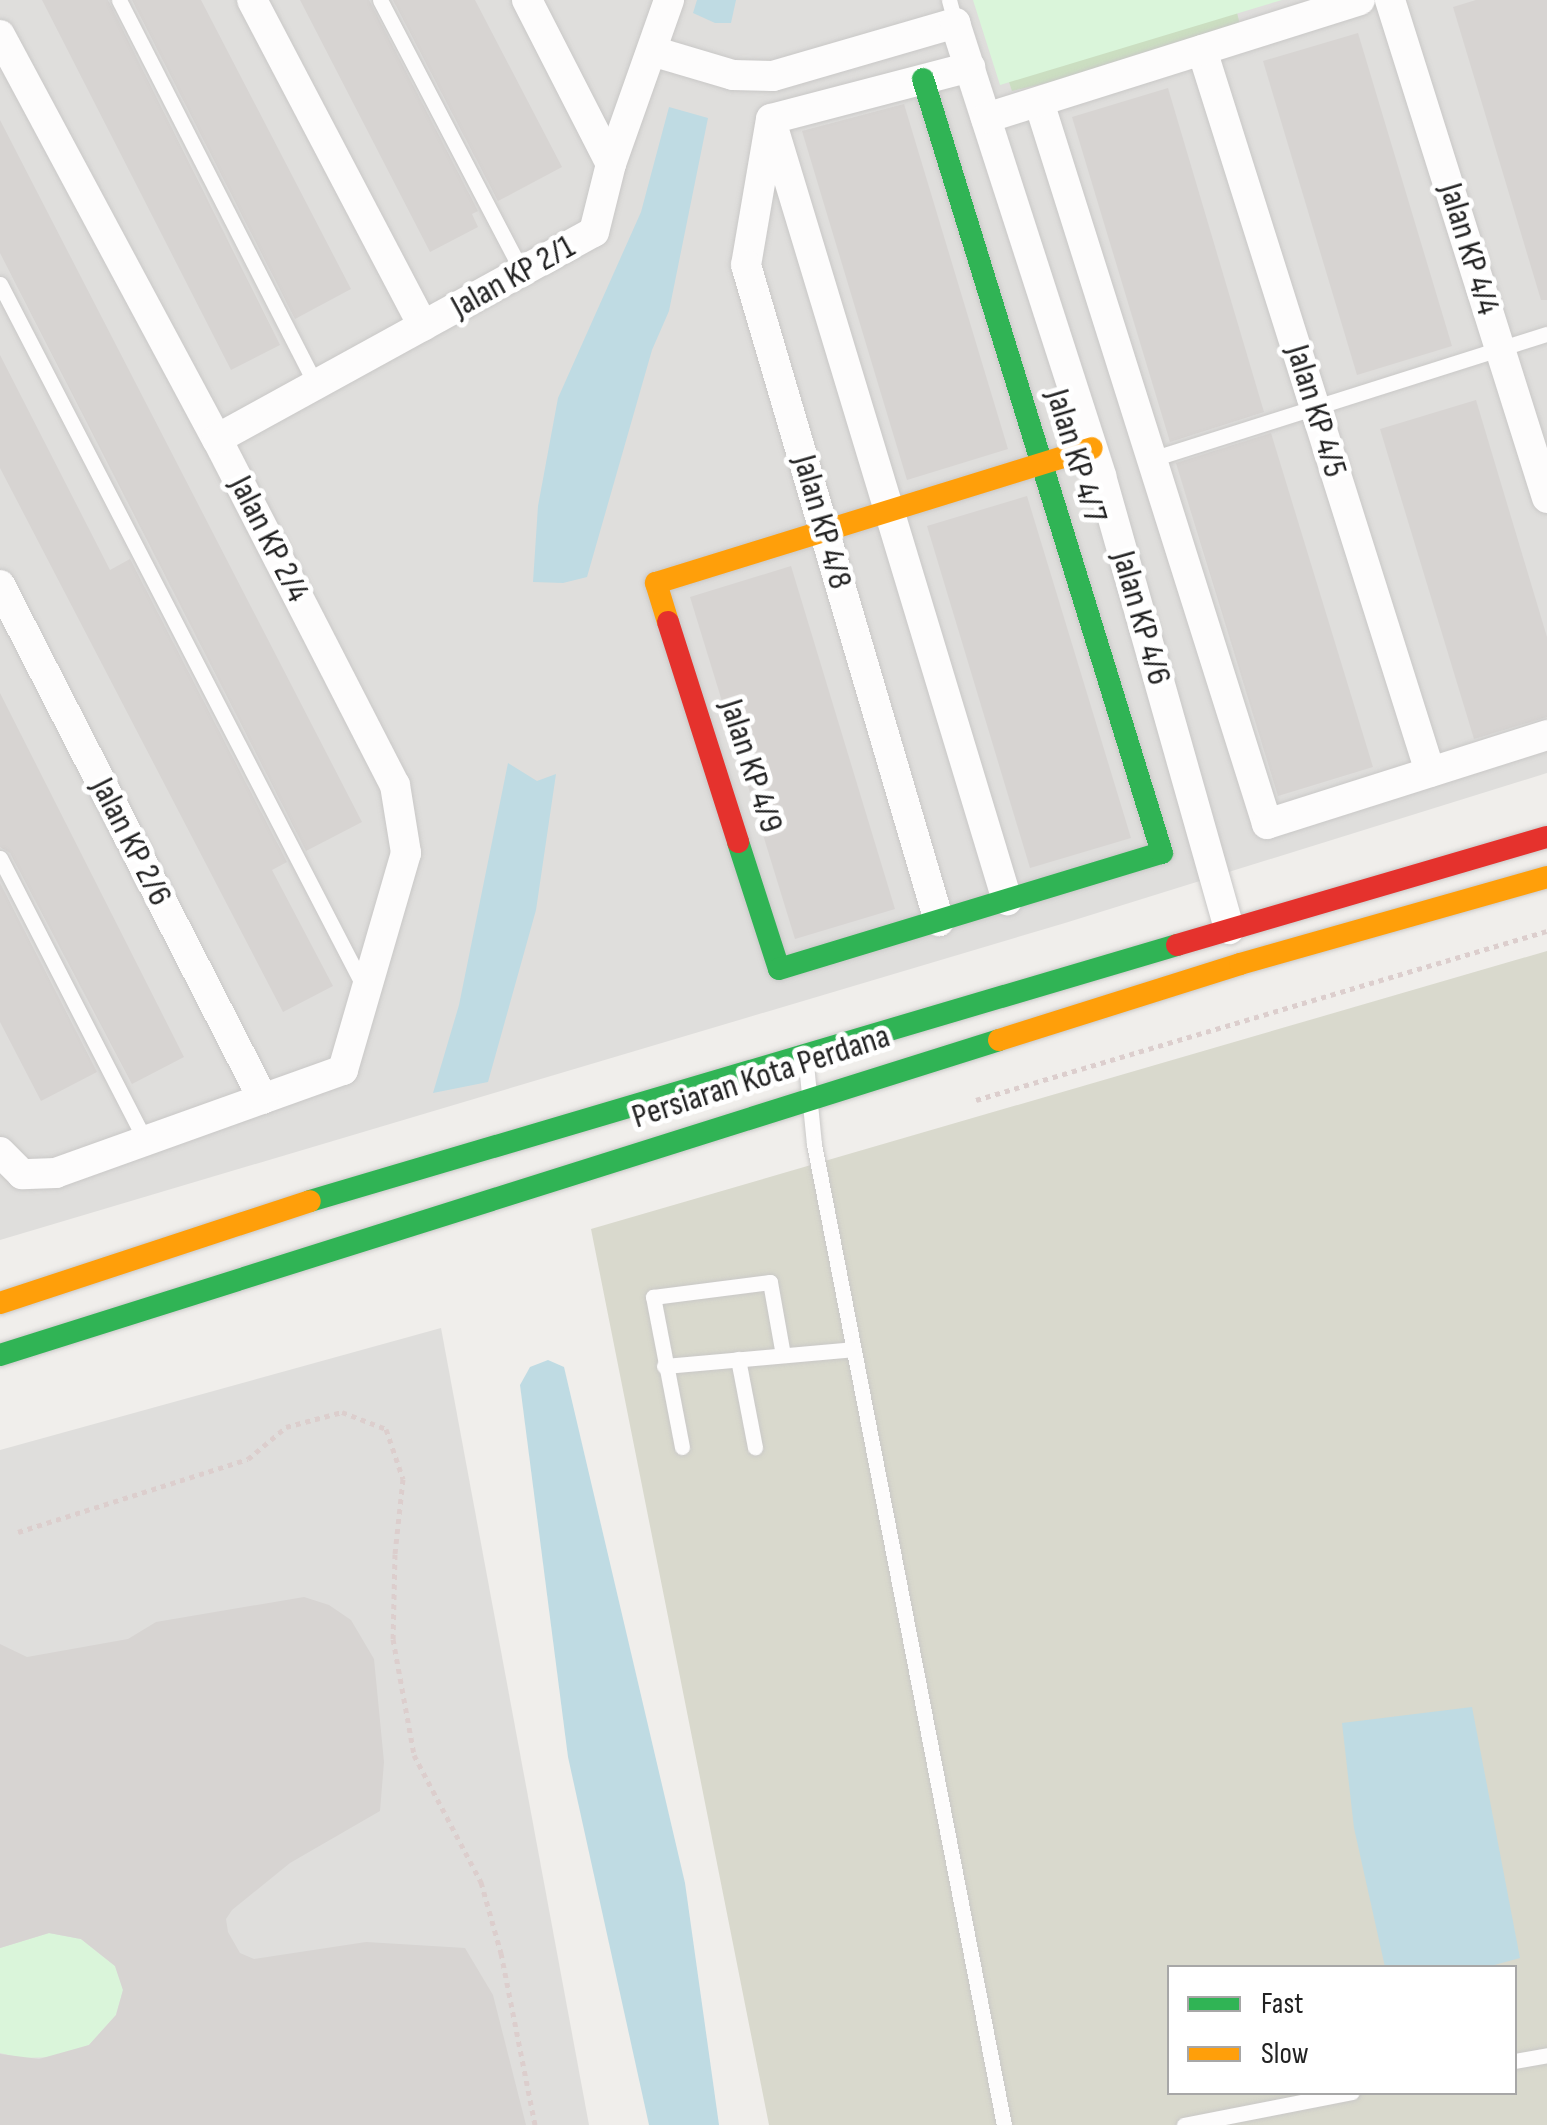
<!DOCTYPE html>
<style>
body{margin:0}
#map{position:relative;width:1547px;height:2125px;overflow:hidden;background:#f0eeeb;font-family:"Sofia Sans Condensed",sans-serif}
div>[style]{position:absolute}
.residential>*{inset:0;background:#dfdedc}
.construction>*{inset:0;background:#d9d9cd}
.forest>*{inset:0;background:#cbdec1}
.park>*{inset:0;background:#daf5da}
.water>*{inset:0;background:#bfdbe3}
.building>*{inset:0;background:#d7d4d2}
.path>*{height:5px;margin-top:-2.5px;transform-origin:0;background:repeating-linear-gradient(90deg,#dccecd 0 5px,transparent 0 10px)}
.roads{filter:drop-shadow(0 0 2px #c9c8c7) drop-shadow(0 0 2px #c9c8c7)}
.lane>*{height:15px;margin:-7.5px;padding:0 7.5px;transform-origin:7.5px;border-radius:7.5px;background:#fdfcfc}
.street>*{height:30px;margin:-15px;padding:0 15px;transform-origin:15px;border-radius:15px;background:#fdfcfc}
.fast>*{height:22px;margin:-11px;padding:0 11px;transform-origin:11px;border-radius:11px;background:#30b455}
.slow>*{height:22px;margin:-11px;padding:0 11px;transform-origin:11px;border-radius:11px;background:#ff9f0a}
.jam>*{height:22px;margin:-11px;padding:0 11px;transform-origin:11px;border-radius:11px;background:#e5322d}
span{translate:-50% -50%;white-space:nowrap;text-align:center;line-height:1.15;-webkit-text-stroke:10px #fff;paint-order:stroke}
.street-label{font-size:35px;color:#222}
.legend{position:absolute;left:1167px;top:1965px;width:350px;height:130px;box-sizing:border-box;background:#fff;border:2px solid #a7a7a7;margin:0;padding:12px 18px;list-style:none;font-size:30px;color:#222}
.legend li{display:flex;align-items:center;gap:20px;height:50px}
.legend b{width:50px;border:2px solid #a7a7a7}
</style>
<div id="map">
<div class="residential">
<i style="clip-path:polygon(0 0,1547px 0,1547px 773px,1065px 923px,0 1240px)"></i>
<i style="clip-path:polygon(441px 1328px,589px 2125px,0 2125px,0 1450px)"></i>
</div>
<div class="construction">
<i style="clip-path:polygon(evenodd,1547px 951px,1547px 2125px,769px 2125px,591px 1229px,1547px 951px,1170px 1968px,1514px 1968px,1514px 2092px,1170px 2092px,1170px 1968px)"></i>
</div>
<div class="forest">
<i style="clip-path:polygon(1234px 0,1240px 25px,1112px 68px,1012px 91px,990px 25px)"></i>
</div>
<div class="park">
<i style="clip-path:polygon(973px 0,1282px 0,1000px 85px)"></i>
<i style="clip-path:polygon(49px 1933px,81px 1939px,115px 1966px,123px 1990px,116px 2015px,89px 2045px,56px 2057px,21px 2058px,0 2053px,0 1948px)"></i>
</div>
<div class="water">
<i style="clip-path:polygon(697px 0,736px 0,731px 23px,715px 23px,693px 13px)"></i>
<i style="clip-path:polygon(669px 107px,708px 118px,669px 311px,652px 350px,587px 577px,563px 583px,533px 582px,538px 506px,558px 398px,641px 212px)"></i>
<i style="clip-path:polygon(508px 763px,537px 781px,556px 774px,536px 910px,488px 1082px,433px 1093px,459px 1005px)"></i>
<i style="clip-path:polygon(548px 1360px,564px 1367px,685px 1883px,719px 2125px,649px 2125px,568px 1757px,520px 1385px,530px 1367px)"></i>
<i style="clip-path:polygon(1472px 1707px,1520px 1958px,1487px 1967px,1385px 1967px,1354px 1828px,1342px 1723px)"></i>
</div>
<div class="building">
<i style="clip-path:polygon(42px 0,108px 0,280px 345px,231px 370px)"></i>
<i style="clip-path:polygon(132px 0,201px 0,351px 289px,295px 319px)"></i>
<i style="clip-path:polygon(300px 0,369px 0,478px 211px,472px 214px,478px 227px,430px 252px)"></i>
<i style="clip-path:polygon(393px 0,475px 0,562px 167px,498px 201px)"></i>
<i style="clip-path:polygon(1476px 0,1547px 0,1547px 300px,1541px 300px,1453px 7px)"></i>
<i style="clip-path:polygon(1358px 33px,1452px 346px,1357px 375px,1263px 61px)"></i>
<i style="clip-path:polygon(1168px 88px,1264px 412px,1170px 442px,1072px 117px)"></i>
<i style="clip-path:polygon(904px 104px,1008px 449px,907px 480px,802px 131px)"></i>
<i style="clip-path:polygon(0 120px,362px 822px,306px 851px,0 253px)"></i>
<i style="clip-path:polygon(0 355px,110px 570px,130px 559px,287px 862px,272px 870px,333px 986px,283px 1012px,0 468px)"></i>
<i style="clip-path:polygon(1476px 400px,1547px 637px,1547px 717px,1474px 739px,1380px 429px)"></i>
<i style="clip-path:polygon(1271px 433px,1373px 767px,1278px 796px,1176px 463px)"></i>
<i style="clip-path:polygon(1027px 496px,1131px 838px,1030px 868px,927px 526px)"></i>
<i style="clip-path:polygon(791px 566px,895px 909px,795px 939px,690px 597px)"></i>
<i style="clip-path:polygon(0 693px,184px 1057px,132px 1084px,10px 853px,0 847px)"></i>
<i style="clip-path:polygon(0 883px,97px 1072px,41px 1101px,0 1022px)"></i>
<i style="clip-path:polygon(304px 1597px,329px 1605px,351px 1620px,374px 1659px,384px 1762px,380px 1811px,290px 1863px,232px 1910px,226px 1919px,228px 1932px,240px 1953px,254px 1959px,366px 1942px,465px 1948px,493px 1995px,526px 2125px,0 2125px,0 2054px,39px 2059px,89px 2045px,116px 2015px,123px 1990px,115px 1966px,81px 1939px,49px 1933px,0 1948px,0 1644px,27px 1657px,128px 1639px,156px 1622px)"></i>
</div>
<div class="path">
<i style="left:976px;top:1100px;width:595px;rotate:-16.49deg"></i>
<i style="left:18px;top:1532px;width:241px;rotate:-17.6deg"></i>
<i style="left:248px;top:1459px;width:50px;rotate:-40.1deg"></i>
<i style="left:286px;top:1427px;width:58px;rotate:-15deg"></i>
<i style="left:342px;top:1412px;width:47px;rotate:21.1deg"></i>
<i style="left:386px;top:1429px;width:53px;rotate:71.2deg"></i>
<i style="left:403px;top:1479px;width:75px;rotate:96.1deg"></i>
<i style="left:395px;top:1554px;width:85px;rotate:91.3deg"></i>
<i style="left:393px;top:1639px;width:118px;rotate:79.7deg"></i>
<i style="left:414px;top:1755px;width:144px;rotate:62.2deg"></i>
<i style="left:481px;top:1882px;width:74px;rotate:74.3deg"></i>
<i style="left:501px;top:1953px;width:175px;rotate:78.8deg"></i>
</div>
<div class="roads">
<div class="lane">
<i style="left:119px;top:0;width:430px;rotate:62.9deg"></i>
<i style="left:380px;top:0;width:307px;rotate:62.4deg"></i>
<i style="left:949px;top:0;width:24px;rotate:75deg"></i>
<i style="left:0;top:284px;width:792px;rotate:62.63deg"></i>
<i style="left:1152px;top:459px;width:414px;rotate:-17.6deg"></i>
<i style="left:0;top:858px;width:317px;rotate:62.8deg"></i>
<i style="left:805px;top:1054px;width:90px;rotate:84.3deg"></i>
<i style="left:814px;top:1144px;width:999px;rotate:79.04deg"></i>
<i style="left:738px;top:1359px;width:90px;rotate:79.1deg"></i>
<i style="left:664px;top:1366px;width:190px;rotate:-5.1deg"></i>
<i style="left:682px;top:1447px;width:153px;rotate:-100.9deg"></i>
<i style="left:653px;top:1297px;width:118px;rotate:-7.3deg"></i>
<i style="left:770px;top:1282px;width:74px;rotate:79.9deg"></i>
<i style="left:1514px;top:2061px;width:34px;rotate:-10deg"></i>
<i style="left:1184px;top:2125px;width:171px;rotate:-11.1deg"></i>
</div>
<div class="street">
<i style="left:252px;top:0;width:368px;rotate:62.3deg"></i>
<i style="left:527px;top:0;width:184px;rotate:62.9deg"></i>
<i style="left:1390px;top:0;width:522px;rotate:72.5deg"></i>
<i style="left:0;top:35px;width:459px;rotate:61.8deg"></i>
<i style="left:217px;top:439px;width:389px;rotate:62.8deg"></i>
<i style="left:395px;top:785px;width:69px;rotate:80.8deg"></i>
<i style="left:406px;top:853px;width:226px;rotate:106.2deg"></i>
<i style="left:343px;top:1070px;width:305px;rotate:160.3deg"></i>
<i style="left:56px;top:1173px;width:34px;rotate:178deg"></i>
<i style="left:22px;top:1174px;width:31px;rotate:-135deg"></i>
<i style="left:1202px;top:50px;width:757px;rotate:72.47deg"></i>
<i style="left:652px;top:51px;width:84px;rotate:16.5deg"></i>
<i style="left:733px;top:75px;width:40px;rotate:1.4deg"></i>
<i style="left:773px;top:76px;width:190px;rotate:-16.2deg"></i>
<i style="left:955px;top:23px;width:476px;rotate:72.1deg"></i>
<i style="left:1101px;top:476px;width:471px;rotate:74.2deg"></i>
<i style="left:1039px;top:102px;width:757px;rotate:72.47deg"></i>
<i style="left:1267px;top:824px;width:294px;rotate:-17.6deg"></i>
<i style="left:986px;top:118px;width:392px;rotate:-17.5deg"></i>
<i style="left:771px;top:119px;width:148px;rotate:99.7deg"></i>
<i style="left:746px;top:265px;width:684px;rotate:73.61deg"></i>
<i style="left:771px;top:119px;width:206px;rotate:-14.6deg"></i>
<i style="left:773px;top:127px;width:808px;rotate:73.16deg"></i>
<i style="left:217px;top:439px;width:430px;rotate:-28.8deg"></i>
<i style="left:594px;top:232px;width:70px;rotate:-76deg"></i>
<i style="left:611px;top:164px;width:174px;rotate:-70.5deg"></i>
<i style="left:0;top:585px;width:577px;rotate:62.9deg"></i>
</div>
<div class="fast">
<i style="left:738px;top:842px;width:133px;rotate:72.1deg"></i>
<i style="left:779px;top:969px;width:400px;rotate:-16.9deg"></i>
<i style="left:1162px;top:853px;width:810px;rotate:-107.16deg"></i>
<i style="left:310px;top:1201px;width:904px;rotate:-16.45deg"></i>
<i style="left:0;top:1355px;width:1047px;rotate:-17.5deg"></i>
</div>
<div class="slow">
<i style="left:668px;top:622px;width:41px;rotate:-107.1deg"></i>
<i style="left:656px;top:583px;width:456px;rotate:-17.2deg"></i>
<i style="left:999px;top:1040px;width:253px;rotate:-17.5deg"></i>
<i style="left:1240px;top:964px;width:319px;rotate:-15.8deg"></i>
<i style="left:0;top:1303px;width:326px;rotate:-18.2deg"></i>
</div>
<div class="jam">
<i style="left:668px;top:622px;width:231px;rotate:72.3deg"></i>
<i style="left:1177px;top:945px;width:385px;rotate:-16.3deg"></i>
</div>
</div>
<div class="street-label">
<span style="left:1469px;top:249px;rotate:73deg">Jalan KP 4/4</span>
<span style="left:513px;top:277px;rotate:-29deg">Jalan KP 2/1</span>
<span style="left:1316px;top:411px;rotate:73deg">Jalan KP 4/5</span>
<span style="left:1076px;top:456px;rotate:73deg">Jalan KP 4/7</span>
<span style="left:822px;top:522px;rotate:74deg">Jalan KP 4/8</span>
<span style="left:269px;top:539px;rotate:63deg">Jalan KP 2/4</span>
<span style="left:1141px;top:618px;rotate:74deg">Jalan KP 4/6</span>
<span style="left:751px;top:766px;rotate:72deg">Jalan KP 4/9</span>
<span style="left:131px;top:842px;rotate:63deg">Jalan KP 2/6</span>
<span style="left:761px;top:1077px;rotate:-18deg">Persiaran Kota Perdana</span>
</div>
<ul class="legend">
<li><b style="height:12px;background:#30b455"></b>Fast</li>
<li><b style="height:12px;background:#ff9f0a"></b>Slow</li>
</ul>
</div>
